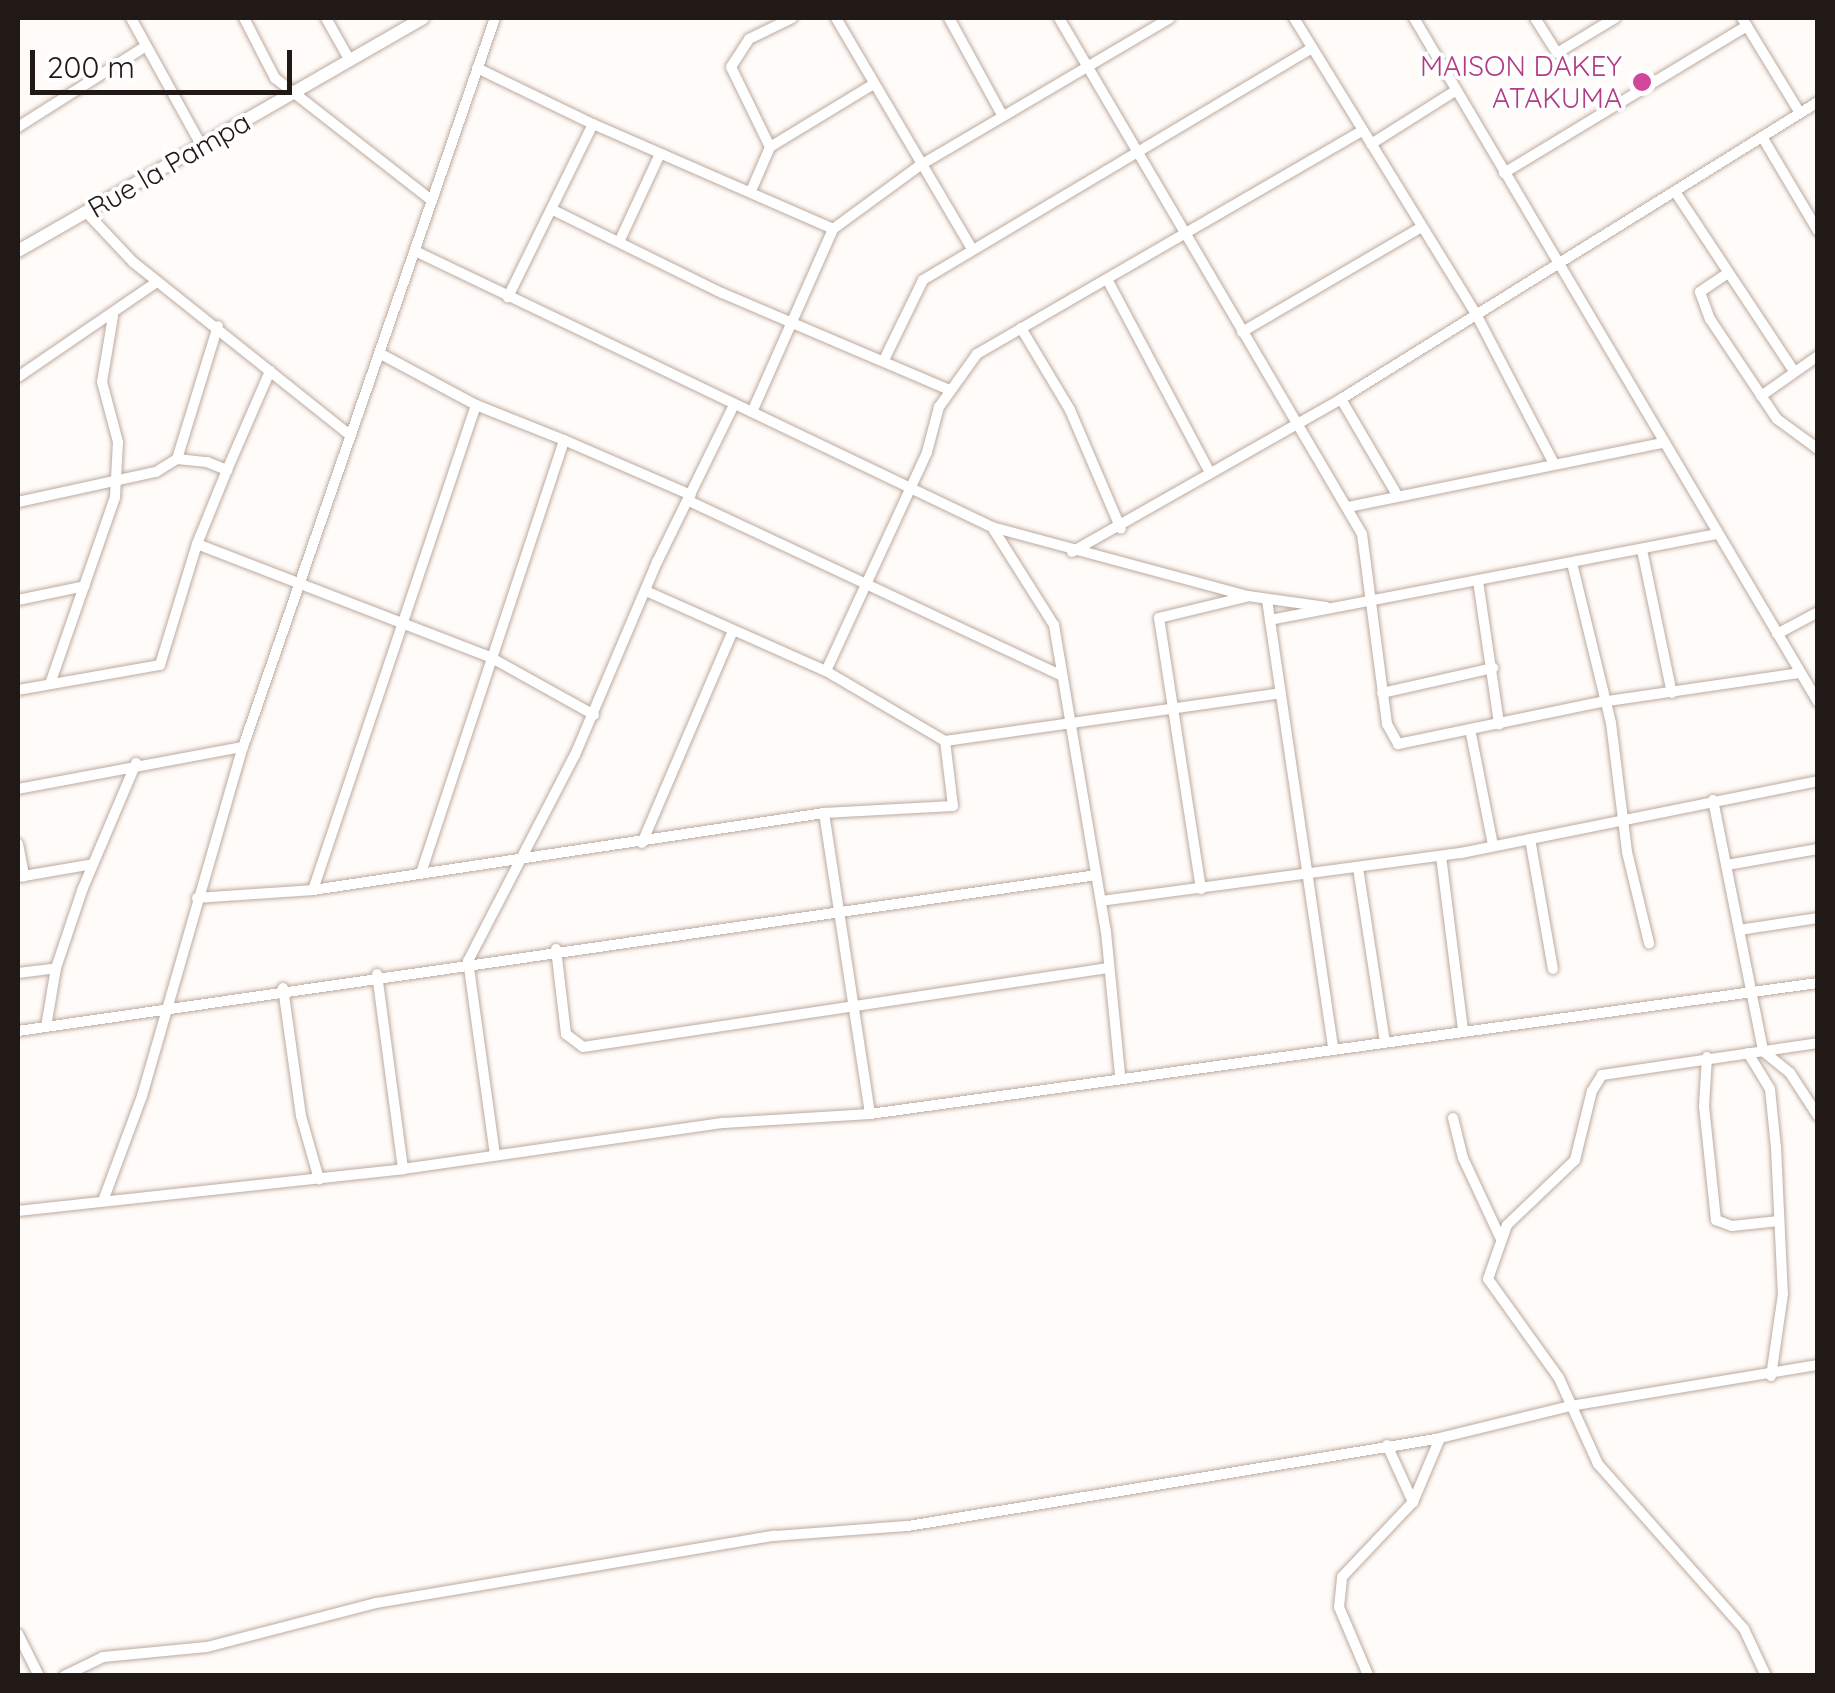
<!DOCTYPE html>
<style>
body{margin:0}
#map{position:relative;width:1835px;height:1693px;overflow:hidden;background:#fffbf8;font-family:Quicksand,sans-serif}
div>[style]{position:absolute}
.roads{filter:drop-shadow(0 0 2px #bcaa9e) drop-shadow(0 0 2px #bcaa9e)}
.minor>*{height:10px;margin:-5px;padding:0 5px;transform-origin:5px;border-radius:5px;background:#fff}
.tertiary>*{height:12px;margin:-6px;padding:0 6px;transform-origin:6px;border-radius:6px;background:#fff}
.dots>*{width:28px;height:28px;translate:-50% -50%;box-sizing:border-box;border:5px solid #fff;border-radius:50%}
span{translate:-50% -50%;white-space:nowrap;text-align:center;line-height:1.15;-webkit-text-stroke:8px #fff;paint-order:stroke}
.hotel-label{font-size:28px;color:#b23c85}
.right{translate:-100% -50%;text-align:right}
.street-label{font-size:28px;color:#201915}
.frame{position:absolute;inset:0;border:20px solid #201915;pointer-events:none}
.scale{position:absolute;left:30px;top:50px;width:262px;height:45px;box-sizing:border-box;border:5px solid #201915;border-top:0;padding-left:12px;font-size:30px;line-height:35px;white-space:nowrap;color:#201915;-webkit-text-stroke:8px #fff;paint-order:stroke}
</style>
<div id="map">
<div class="roads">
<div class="minor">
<i style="left:131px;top:18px;width:145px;rotate:61.1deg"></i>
<i style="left:244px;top:18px;width:68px;rotate:62.7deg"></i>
<i style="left:275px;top:78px;width:197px;rotate:38deg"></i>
<i style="left:326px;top:18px;width:47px;rotate:60.7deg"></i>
<i style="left:836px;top:18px;width:266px;rotate:59.5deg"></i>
<i style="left:949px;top:18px;width:111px;rotate:61.3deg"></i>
<i style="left:1059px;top:18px;width:598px;rotate:59.58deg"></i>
<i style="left:1362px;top:534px;width:192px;rotate:82.5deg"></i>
<i style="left:1387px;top:724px;width:23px;rotate:61deg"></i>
<i style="left:1398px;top:744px;width:207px;rotate:-11.7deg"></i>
<i style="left:1601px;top:702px;width:200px;rotate:-8.3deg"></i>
<i style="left:1294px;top:18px;width:347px;rotate:58.4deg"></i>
<i style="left:1476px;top:314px;width:169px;rotate:62.5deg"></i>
<i style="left:1414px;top:18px;width:794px;rotate:59.43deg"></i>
<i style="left:1535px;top:18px;width:41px;rotate:57.8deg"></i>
<i style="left:1557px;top:53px;width:68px;rotate:-31.1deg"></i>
<i style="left:1742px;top:18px;width:111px;rotate:58.6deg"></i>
<i style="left:477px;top:68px;width:129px;rotate:25.8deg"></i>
<i style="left:593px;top:124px;width:193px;rotate:116.2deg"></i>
<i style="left:593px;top:124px;width:262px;rotate:23.6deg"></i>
<i style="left:18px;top:127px;width:151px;rotate:-32.3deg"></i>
<i style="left:1764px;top:140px;width:106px;rotate:59.3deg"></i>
<i style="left:1371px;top:144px;width:99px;rotate:-32.2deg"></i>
<i style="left:770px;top:147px;width:89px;rotate:-116deg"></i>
<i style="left:731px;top:67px;width:33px;rotate:-57deg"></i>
<i style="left:749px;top:39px;width:48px;rotate:-26deg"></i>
<i style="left:1504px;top:173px;width:284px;rotate:-31.2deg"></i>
<i style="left:751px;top:191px;width:48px;rotate:-66.6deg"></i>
<i style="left:770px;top:147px;width:119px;rotate:-31.3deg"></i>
<i style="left:1676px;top:193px;width:212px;rotate:56.5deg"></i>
<i style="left:555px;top:211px;width:186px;rotate:26.2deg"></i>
<i style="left:722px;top:293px;width:247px;rotate:23.1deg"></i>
<i style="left:86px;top:212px;width:69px;rotate:46.8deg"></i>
<i style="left:133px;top:262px;width:278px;rotate:38.6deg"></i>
<i style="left:620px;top:240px;width:95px;rotate:-65.1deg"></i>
<i style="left:415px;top:251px;width:640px;rotate:25.56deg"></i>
<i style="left:992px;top:527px;width:265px;rotate:15.1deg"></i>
<i style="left:1248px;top:596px;width:79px;rotate:8deg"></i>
<i style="left:1728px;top:273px;width:34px;rotate:146deg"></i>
<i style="left:1700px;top:292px;width:29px;rotate:70deg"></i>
<i style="left:1710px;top:319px;width:120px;rotate:56.2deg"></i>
<i style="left:1777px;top:419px;width:51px;rotate:36.2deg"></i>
<i style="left:1107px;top:279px;width:220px;rotate:62deg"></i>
<i style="left:1021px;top:328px;width:96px;rotate:59.1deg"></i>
<i style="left:1070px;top:410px;width:129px;rotate:66.8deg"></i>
<i style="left:1242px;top:332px;width:208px;rotate:-30.3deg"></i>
<i style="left:379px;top:353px;width:110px;rotate:28.2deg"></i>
<i style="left:476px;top:405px;width:95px;rotate:21.7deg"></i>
<i style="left:884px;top:360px;width:89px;rotate:-64deg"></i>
<i style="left:923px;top:280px;width:453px;rotate:-30.8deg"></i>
<i style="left:18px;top:377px;width:168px;rotate:-34.4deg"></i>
<i style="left:1761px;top:396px;width:70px;rotate:-35.1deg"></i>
<i style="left:1341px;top:399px;width:111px;rotate:59.7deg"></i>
<i style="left:752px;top:412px;width:200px;rotate:-66.1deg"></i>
<i style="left:833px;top:229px;width:107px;rotate:-36.2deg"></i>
<i style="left:919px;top:166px;width:291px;rotate:-30.5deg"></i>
<i style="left:177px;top:459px;width:139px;rotate:-72.9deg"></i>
<i style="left:227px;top:470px;width:108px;rotate:-66.5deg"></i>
<i style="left:689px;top:501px;width:410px;rotate:25.1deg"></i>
<i style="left:18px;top:502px;width:141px;rotate:-12.3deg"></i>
<i style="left:156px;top:472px;width:25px;rotate:-32deg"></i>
<i style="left:177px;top:459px;width:30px;rotate:6deg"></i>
<i style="left:207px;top:462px;width:22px;rotate:22deg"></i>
<i style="left:227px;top:470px;width:80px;rotate:112.1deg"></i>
<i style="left:1348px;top:507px;width:320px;rotate:-11.5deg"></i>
<i style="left:992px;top:527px;width:116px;rotate:57.7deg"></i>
<i style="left:1054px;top:625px;width:311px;rotate:80.4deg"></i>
<i style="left:1106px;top:932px;width:145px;rotate:84.4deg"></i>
<i style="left:1642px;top:550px;width:146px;rotate:78.2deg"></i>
<i style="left:1072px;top:552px;width:309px;rotate:-29.6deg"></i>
<i style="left:1341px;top:399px;width:562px;rotate:-31.91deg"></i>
<i style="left:1572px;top:563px;width:165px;rotate:76.3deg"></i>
<i style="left:1611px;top:723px;width:130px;rotate:82.9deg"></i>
<i style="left:1627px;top:852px;width:94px;rotate:76.4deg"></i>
<i style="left:1478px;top:581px;width:145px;rotate:81.6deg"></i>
<i style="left:646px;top:591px;width:197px;rotate:24deg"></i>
<i style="left:826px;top:671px;width:138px;rotate:30.5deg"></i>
<i style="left:18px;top:600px;width:68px;rotate:-11.8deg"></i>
<i style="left:1267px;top:600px;width:451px;rotate:81.6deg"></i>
<i style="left:1270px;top:620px;width:456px;rotate:-10.9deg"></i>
<i style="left:1777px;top:634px;width:47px;rotate:-28.2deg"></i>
<i style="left:826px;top:671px;width:241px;rotate:-65.2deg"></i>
<i style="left:927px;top:452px;width:47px;rotate:-75.1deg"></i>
<i style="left:939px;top:407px;width:65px;rotate:-54.4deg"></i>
<i style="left:977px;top:354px;width:443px;rotate:-30.1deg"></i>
<i style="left:50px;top:684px;width:198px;rotate:-70.8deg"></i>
<i style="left:115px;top:497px;width:55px;rotate:-86.9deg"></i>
<i style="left:118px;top:442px;width:62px;rotate:-104.9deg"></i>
<i style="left:102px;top:382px;width:67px;rotate:-80.5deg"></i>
<i style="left:18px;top:690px;width:144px;rotate:-10deg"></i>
<i style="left:160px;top:665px;width:127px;rotate:-73deg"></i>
<i style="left:197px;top:544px;width:314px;rotate:21.1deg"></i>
<i style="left:490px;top:657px;width:119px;rotate:29.1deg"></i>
<i style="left:1382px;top:693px;width:114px;rotate:-12.7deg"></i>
<i style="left:1471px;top:734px;width:113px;rotate:78.8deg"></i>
<i style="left:18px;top:789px;width:229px;rotate:-10.6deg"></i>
<i style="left:1713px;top:800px;width:256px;rotate:78.7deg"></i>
<i style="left:1763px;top:1051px;width:35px;rotate:39deg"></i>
<i style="left:1790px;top:1073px;width:51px;rotate:56.9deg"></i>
<i style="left:824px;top:813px;width:304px;rotate:81.3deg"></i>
<i style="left:1530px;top:839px;width:132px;rotate:80deg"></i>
<i style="left:642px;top:843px;width:228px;rotate:-66.8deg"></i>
<i style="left:18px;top:844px;width:33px;rotate:79deg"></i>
<i style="left:1441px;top:856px;width:175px;rotate:82.8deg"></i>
<i style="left:1727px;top:865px;width:92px;rotate:-10deg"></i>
<i style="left:1358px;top:868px;width:176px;rotate:81.2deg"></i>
<i style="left:421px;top:873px;width:456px;rotate:-71.7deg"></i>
<i style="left:564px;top:440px;width:138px;rotate:23.4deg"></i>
<i style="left:18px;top:877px;width:76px;rotate:-9.8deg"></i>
<i style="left:1201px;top:889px;width:274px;rotate:-98.8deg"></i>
<i style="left:1159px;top:618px;width:89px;rotate:-13.6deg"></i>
<i style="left:313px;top:890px;width:512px;rotate:-71.42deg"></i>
<i style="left:197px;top:898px;width:116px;rotate:-3.9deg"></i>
<i style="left:313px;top:890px;width:517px;rotate:-8.57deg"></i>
<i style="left:824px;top:813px;width:129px;rotate:-3.1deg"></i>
<i style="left:953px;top:806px;width:65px;rotate:-97deg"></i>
<i style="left:945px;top:741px;width:339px;rotate:-8.1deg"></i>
<i style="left:1101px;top:901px;width:363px;rotate:-7.6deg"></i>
<i style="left:1461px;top:853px;width:364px;rotate:-11.4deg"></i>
<i style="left:1739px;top:930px;width:80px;rotate:-8.6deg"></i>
<i style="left:556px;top:949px;width:86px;rotate:83.3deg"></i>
<i style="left:566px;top:1034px;width:21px;rotate:37deg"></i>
<i style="left:583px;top:1047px;width:531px;rotate:-8.56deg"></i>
<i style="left:18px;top:973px;width:38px;rotate:-7deg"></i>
<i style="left:377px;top:974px;width:197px;rotate:82.4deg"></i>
<i style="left:283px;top:988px;width:129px;rotate:82deg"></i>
<i style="left:301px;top:1116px;width:66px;rotate:74.1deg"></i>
<i style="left:46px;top:1027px;width:60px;rotate:-80.4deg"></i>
<i style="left:56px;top:968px;width:84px;rotate:-71.4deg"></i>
<i style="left:83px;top:888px;width:136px;rotate:-67deg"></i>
<i style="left:18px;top:1031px;width:1089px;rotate:-8.23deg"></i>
<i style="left:1748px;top:1053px;width:42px;rotate:58.6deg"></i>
<i style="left:1770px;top:1089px;width:59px;rotate:84.2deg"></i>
<i style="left:1776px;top:1148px;width:146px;rotate:87.3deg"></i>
<i style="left:1783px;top:1294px;width:83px;rotate:98.3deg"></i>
<i style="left:1707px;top:1057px;width:49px;rotate:93.5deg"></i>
<i style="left:1704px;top:1106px;width:115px;rotate:84deg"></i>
<i style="left:1716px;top:1220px;width:17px;rotate:21deg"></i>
<i style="left:1732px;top:1226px;width:47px;rotate:-6.1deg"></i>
<i style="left:1453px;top:1118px;width:41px;rotate:76deg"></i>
<i style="left:1463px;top:1158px;width:87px;rotate:64.9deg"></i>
<i style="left:495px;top:1155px;width:196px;rotate:-97.9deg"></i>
<i style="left:468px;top:961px;width:232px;rotate:-62.6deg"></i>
<i style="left:575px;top:755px;width:210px;rotate:-67deg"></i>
<i style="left:657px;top:562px;width:175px;rotate:-63.9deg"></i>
<i style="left:103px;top:1201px;width:112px;rotate:-69.6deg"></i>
<i style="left:142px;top:1096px;width:363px;rotate:-73.9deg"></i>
<i style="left:243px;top:747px;width:771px;rotate:-70.93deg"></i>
<i style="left:18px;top:1211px;width:387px;rotate:-6.2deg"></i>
<i style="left:403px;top:1169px;width:324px;rotate:-8.2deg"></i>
<i style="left:724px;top:1123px;width:146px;rotate:-3.5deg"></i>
<i style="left:870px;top:1114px;width:957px;rotate:-7.87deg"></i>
<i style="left:1387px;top:1445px;width:63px;rotate:65.5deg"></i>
<i style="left:18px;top:1634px;width:47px;rotate:63.4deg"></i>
<i style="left:1368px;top:1675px;width:74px;rotate:-113.1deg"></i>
<i style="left:1339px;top:1607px;width:30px;rotate:-84deg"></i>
<i style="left:1342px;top:1577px;width:103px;rotate:-46.6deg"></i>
<i style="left:1413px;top:1502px;width:69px;rotate:-67.1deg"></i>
<i style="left:64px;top:1676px;width:43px;rotate:-26deg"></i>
<i style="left:103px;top:1657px;width:104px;rotate:-5.5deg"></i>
<i style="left:207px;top:1647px;width:175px;rotate:-14.6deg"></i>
<i style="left:376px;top:1603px;width:404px;rotate:-9.6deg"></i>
<i style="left:774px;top:1536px;width:134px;rotate:-4.3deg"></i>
<i style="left:908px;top:1526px;width:535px;rotate:-9.36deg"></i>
<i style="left:1436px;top:1439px;width:138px;rotate:-13.8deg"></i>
<i style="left:1570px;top:1406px;width:251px;rotate:-9.4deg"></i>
<i style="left:1766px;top:1676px;width:52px;rotate:-115.1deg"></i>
<i style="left:1744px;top:1629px;width:220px;rotate:-131.5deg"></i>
<i style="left:1598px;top:1464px;width:94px;rotate:-114.4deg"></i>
<i style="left:1559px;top:1378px;width:122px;rotate:-125.6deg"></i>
<i style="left:1488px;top:1279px;width:57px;rotate:-70.6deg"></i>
<i style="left:1507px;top:1225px;width:94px;rotate:-43.7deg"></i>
<i style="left:1575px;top:1160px;width:71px;rotate:-76.2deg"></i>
<i style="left:1592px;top:1091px;width:19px;rotate:-58deg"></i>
<i style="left:1602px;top:1075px;width:218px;rotate:-8.4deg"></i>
</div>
<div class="tertiary">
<i style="left:18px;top:251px;width:467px;rotate:-29.9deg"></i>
</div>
</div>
<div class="dots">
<i style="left:1642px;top:82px;background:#d1479c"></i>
</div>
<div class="hotel-label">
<span class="right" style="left:1622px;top:82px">MAISON DAKEY<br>ATAKUMA</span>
</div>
<div class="street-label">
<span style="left:169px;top:165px;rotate:-30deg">Rue la Pampa</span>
</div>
<div class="frame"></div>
<div class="scale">200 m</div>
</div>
